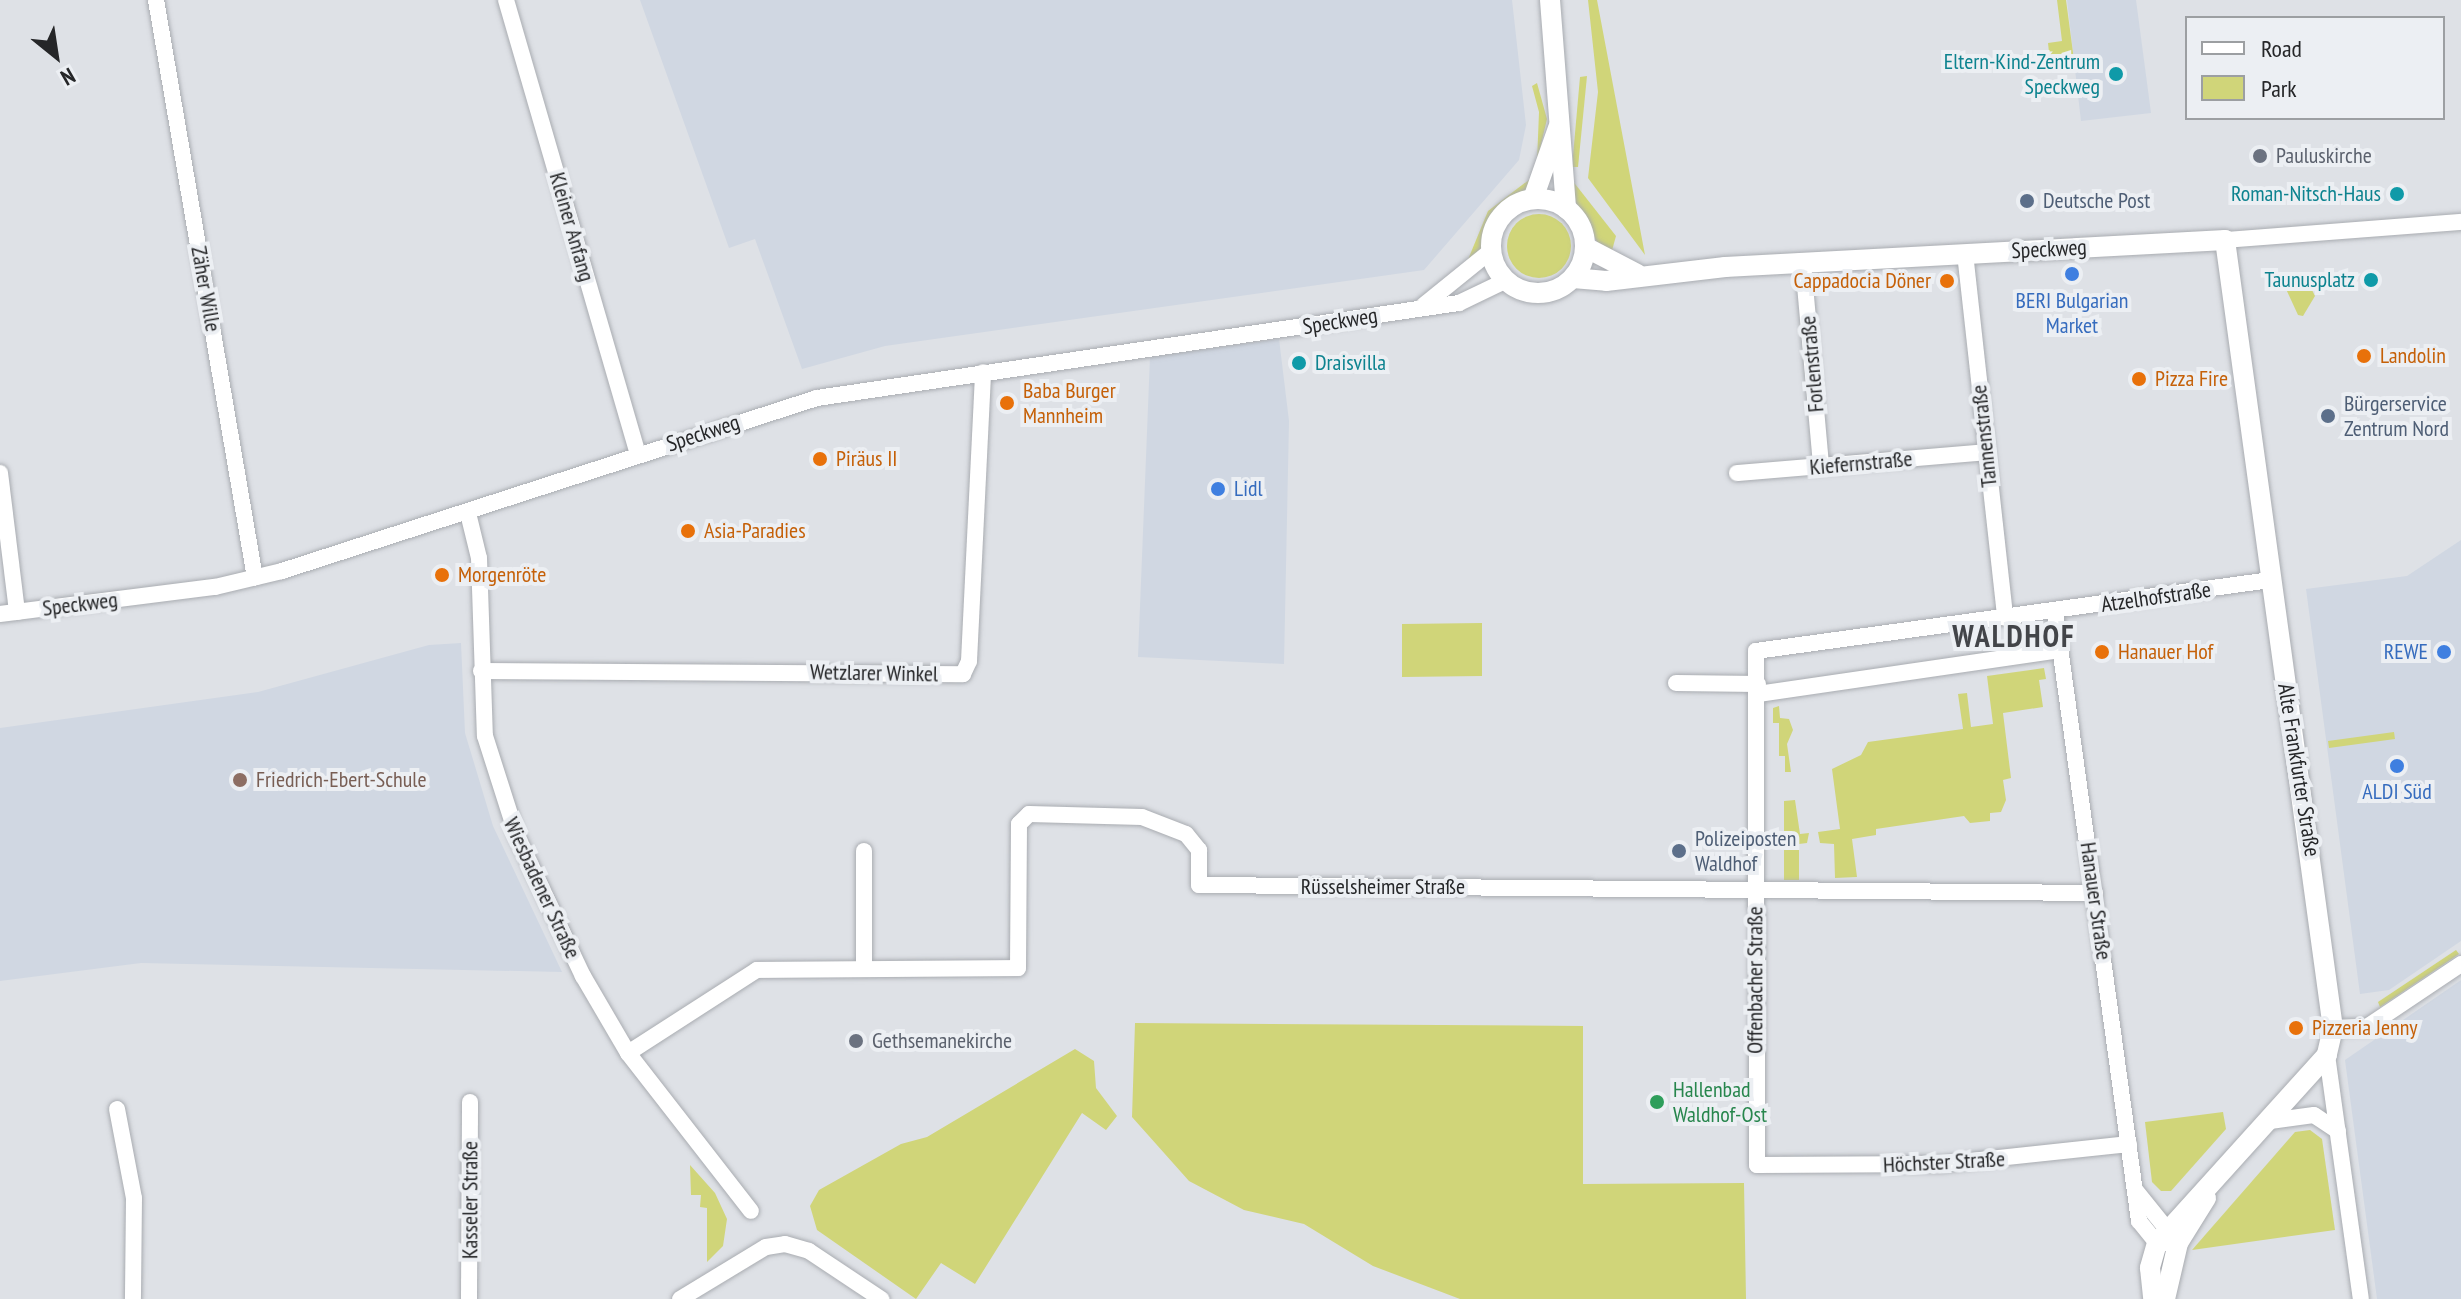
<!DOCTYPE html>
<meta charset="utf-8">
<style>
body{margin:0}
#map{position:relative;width:2461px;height:1299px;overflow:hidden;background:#dee1e6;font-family:"PT Sans Narrow",sans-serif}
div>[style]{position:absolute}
.built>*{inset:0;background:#d0d7e2}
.green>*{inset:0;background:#d0d579}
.round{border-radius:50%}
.roads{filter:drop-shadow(0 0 2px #a9acb1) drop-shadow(0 0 2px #a9acb1)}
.minor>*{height:16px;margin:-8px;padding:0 8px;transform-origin:8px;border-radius:8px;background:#fff}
.tertiary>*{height:20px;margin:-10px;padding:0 10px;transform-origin:10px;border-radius:10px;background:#fff}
.tertiary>.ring{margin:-10px;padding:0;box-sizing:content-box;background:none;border:20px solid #fff;border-radius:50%}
.dots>*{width:22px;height:22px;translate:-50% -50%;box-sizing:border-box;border:4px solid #eceff3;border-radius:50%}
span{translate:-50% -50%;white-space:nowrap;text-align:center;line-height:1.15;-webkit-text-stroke:8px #eceff3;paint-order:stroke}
.culture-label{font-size:22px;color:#0d838f}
.right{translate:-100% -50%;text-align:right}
.left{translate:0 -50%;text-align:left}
.worship-label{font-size:22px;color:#5b616d}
.service-label{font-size:22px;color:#4e5e75}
.street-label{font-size:22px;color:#252628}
.food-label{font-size:22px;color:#c56008}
.shop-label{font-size:22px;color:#366cbe}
.education-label{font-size:22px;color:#785e54}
.leisure-label{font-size:22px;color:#27864d}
.district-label{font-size:30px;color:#434549;font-weight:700;letter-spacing:2px}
.legend{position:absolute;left:2185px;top:16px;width:260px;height:104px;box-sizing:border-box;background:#eceff3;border:2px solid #9c9fa2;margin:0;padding:10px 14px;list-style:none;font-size:24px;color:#252628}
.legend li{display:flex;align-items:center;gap:16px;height:40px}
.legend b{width:40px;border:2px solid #9c9fa2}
.north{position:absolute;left:16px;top:16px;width:80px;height:80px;-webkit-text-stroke:6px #eceff3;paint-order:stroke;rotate:150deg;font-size:22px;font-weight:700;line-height:32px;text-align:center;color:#252628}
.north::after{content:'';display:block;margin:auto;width:28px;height:36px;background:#252628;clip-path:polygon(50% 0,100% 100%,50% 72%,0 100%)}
</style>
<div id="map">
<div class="built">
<i style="clip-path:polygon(640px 0,1512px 0,1526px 125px,1519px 160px,1424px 270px,885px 346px,802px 369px,755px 239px,729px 248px)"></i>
<i style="clip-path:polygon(2067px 0,2136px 0,2151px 113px,2081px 121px)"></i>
<i style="clip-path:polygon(1279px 339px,1289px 421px,1284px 664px,1138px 657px,1150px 357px)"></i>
<i style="clip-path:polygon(2461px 540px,2461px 941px,2389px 990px,2360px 994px,2306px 589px,2407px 576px)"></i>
<i style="clip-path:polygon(461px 643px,465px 733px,493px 826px,562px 972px,141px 963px,0 981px,0 728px,258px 692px,429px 645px)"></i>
<i style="clip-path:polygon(2461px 980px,2461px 1299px,2377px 1299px,2345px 1060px)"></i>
</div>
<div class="green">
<i style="clip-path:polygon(1588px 0,1597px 0,1645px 255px,1588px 178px,1598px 92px)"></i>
<i style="clip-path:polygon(2057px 0,2066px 0,2074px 60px,2050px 62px,2048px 43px,2062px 41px)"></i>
<i style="clip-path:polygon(1587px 76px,1578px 167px,1572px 167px,1580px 77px)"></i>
<i style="clip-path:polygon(1537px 83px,1547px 119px,1537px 162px,1539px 112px,1532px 86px)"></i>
<i style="clip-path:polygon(1538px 173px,1529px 189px,1496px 211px,1482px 251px,1467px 262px,1488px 211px)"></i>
<i style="clip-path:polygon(1572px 180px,1616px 236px,1611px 254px,1597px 242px,1576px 203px)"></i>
<i class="round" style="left:1507px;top:214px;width:64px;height:64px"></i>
<i style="clip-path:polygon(2291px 276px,2305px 276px,2315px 296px,2303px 316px,2298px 315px,2286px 289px)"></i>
<i style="clip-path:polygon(1482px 623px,1482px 676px,1402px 677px,1402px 624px)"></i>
<i style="clip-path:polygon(2044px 668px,2046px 679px,2039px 680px,2043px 707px,2003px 713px,2011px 778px,2003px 780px,2006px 800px,2001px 812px,1990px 813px,1990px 821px,1970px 823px,1964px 816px,1876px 829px,1876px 835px,1852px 839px,1857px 877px,1835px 878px,1834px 844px,1820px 843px,1818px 832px,1840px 829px,1832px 769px,1861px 755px,1868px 742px,1963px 729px,1958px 694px,1967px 693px,1971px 727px,1993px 724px,1987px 676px)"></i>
<i style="clip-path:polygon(1779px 706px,1780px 718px,1789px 719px,1793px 730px,1787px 744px,1791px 772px,1785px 772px,1785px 756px,1779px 756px,1779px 723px,1773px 723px,1773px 708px)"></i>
<i style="clip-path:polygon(2394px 732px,2395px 739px,2329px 748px,2328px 741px)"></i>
<i style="clip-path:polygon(1795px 800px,1800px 834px,1809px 833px,1807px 843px,1799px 844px,1799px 880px,1784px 880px,1784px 801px)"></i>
<i style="clip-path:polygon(2456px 950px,2459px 954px,2380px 1007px,2378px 1002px)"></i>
<i style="clip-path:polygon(1135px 1023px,1583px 1026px,1583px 1184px,1744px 1183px,1746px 1299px,1460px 1299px,1373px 1266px,1304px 1224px,1244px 1210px,1189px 1181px,1132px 1117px)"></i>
<i style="clip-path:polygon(1075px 1049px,1094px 1061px,1096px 1088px,1117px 1116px,1106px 1130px,1082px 1113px,975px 1284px,941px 1263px,916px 1299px,817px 1230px,810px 1206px,819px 1190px,901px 1144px,927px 1137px)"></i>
<i style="clip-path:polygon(2223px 1112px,2226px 1129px,2171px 1191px,2161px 1191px,2152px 1182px,2145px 1122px)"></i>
<i style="clip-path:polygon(2310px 1130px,2322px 1139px,2335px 1230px,2192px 1250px,2295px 1132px)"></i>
<i style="clip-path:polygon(690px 1165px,715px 1193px,727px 1219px,723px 1246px,707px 1262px,707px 1208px,700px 1207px,701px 1195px,691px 1195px)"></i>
</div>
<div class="roads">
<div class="minor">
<i style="left:156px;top:0;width:586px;rotate:80.28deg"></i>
<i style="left:506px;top:0;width:473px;rotate:73.8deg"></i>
<i style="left:2225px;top:240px;width:237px;rotate:-4.4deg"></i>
<i style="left:1965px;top:253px;width:367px;rotate:83.7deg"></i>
<i style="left:1803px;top:263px;width:204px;rotate:84.9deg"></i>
<i style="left:1424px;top:305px;width:87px;rotate:-39deg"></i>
<i style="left:0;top:473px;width:140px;rotate:83deg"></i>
<i style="left:1737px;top:473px;width:250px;rotate:-4.8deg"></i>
<i style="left:468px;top:513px;width:46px;rotate:76.3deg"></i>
<i style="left:479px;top:558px;width:178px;rotate:88.1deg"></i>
<i style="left:485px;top:736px;width:105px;rotate:72.3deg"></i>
<i style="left:517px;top:836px;width:155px;rotate:64.8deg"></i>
<i style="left:583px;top:976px;width:89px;rotate:59.7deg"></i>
<i style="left:628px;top:1053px;width:200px;rotate:52.1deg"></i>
<i style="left:2055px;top:611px;width:616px;rotate:82.16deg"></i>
<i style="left:2139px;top:1221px;width:28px;rotate:51deg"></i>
<i style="left:2157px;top:1243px;width:21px"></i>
<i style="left:2178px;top:1243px;width:67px;rotate:-128.9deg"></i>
<i style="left:0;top:614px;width:217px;rotate:-7.2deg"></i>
<i style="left:215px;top:587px;width:69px;rotate:-13.4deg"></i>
<i style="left:282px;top:571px;width:562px;rotate:-17.92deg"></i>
<i style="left:817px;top:398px;width:649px;rotate:-8.42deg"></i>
<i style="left:1459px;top:303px;width:53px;rotate:-25.6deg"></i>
<i style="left:481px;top:671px;width:482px;rotate:0.4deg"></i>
<i style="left:963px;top:674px;width:14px;rotate:-65deg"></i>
<i style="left:969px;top:661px;width:289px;rotate:-87.2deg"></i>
<i style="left:1676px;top:683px;width:82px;rotate:0.7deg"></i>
<i style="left:1758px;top:694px;width:305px;rotate:-8.3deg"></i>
<i style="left:864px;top:967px;width:116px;rotate:-90deg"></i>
<i style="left:2333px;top:1028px;width:34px;rotate:-2deg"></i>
<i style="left:2367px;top:1027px;width:113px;rotate:-33.8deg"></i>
<i style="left:628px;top:1053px;width:153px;rotate:-32.8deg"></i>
<i style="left:757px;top:970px;width:261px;rotate:-0.4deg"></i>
<i style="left:1018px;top:968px;width:144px;rotate:-89.6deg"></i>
<i style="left:1019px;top:824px;width:14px;rotate:-45deg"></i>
<i style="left:1029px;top:814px;width:113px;rotate:1.5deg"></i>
<i style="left:1142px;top:817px;width:47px;rotate:21.1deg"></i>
<i style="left:1186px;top:834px;width:21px;rotate:51deg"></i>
<i style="left:1199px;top:850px;width:35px;rotate:90deg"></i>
<i style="left:1199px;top:885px;width:896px;rotate:0.51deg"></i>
<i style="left:2327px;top:1055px;width:246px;rotate:82.1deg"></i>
<i style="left:117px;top:1109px;width:91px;rotate:79.2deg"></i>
<i style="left:134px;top:1198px;width:101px;rotate:90.6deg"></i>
<i style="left:2270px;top:1121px;width:44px;rotate:-7.8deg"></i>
<i style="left:2314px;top:1115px;width:29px;rotate:34deg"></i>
<i style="left:2129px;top:1144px;width:187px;rotate:173.9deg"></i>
<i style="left:1943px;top:1164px;width:186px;rotate:179.7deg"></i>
<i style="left:1757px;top:1165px;width:514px;rotate:-90.11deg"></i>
<i style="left:1756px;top:651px;width:519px;rotate:-7.86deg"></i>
<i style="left:469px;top:1299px;width:197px;rotate:-89.7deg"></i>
<i style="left:680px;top:1299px;width:100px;rotate:-31.2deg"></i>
<i style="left:766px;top:1247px;width:19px;rotate:-9deg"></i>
<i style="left:785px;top:1244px;width:25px;rotate:16deg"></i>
<i style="left:809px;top:1251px;width:87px;rotate:33.7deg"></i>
</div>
<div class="tertiary">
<i style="left:1550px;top:0;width:209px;rotate:85.6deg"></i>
<i style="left:1533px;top:199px;width:75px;rotate:-70.6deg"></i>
<i class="ring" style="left:1491px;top:199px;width:74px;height:74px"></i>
<i style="left:1585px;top:247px;width:59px;rotate:27.4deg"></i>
<i style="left:1573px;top:278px;width:33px;rotate:5deg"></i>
<i style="left:1606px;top:281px;width:120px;rotate:-6.7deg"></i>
<i style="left:1725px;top:267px;width:501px;rotate:-3.09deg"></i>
<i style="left:2225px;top:240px;width:795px;rotate:82.2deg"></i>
<i style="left:2333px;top:1028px;width:28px;rotate:103deg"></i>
<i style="left:2327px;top:1055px;width:253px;rotate:132.1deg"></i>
<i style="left:2157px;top:1243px;width:26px;rotate:106deg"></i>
<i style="left:2150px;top:1268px;width:31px;rotate:84deg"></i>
<i style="left:2165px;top:1299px;width:57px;rotate:-76.9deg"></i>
<i style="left:2178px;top:1243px;width:53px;rotate:-58.1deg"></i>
</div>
</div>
<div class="dots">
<i style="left:2116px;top:74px;background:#0f9aa8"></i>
<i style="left:2260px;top:156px;background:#6b7280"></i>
<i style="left:2397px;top:194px;background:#0f9aa8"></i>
<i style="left:2027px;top:201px;background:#5c6f8a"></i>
<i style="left:2072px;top:274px;background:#3f7fe0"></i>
<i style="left:2371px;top:280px;background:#0f9aa8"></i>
<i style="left:1947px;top:281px;background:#e8710a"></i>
<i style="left:2364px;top:356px;background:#e8710a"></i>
<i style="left:1299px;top:363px;background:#0f9aa8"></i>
<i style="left:2139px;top:379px;background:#e8710a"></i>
<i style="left:1007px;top:403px;background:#e8710a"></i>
<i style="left:2328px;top:416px;background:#5c6f8a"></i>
<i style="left:820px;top:459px;background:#e8710a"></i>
<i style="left:1218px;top:489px;background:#3f7fe0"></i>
<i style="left:688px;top:531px;background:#e8710a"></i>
<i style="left:442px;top:575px;background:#e8710a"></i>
<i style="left:2102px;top:652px;background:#e8710a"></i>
<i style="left:2444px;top:652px;background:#3f7fe0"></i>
<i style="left:2397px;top:766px;background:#3f7fe0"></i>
<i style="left:240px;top:780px;background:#8d6e63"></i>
<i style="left:1679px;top:851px;background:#5c6f8a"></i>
<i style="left:2296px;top:1028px;background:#e8710a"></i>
<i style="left:856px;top:1041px;background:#6b7280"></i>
<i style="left:1657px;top:1102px;background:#2e9e5b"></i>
</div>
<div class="culture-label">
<span class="right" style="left:2100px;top:74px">Eltern-Kind-Zentrum<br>Speckweg</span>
<span class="right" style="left:2381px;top:194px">Roman-Nitsch-Haus</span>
<span class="right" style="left:2355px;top:280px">Taunusplatz</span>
<span class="left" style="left:1315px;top:363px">Draisvilla</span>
</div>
<div class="worship-label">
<span class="left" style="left:2276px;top:156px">Pauluskirche</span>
<span class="left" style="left:872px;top:1041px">Gethsemanekirche</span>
</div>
<div class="service-label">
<span class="left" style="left:2043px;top:201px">Deutsche Post</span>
<span class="left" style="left:2344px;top:416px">Bürgerservice<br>Zentrum Nord</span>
<span class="left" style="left:1695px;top:851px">Polizeiposten<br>Waldhof</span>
</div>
<div class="street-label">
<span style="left:572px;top:227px;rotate:74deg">Kleiner Anfang</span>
<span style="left:2049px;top:249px;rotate:-3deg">Speckweg</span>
<span style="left:206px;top:289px;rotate:80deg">Zäher Wille</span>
<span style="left:1340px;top:321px;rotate:-9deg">Speckweg</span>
<span style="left:1812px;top:364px;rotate:-95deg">Forlenstraße</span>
<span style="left:703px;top:433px;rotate:-18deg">Speckweg</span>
<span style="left:1984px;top:436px;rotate:-96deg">Tannenstraße</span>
<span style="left:1861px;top:463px;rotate:-5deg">Kiefernstraße</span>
<span style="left:2156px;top:597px;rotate:-8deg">Atzelhofstraße</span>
<span style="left:80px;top:604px;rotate:-7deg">Speckweg</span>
<span style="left:874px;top:673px;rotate:1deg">Wetzlarer Winkel</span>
<span style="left:2299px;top:770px;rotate:81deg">Alte Frankfurter Straße</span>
<span style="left:1383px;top:887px">Rüsselsheimer Straße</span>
<span style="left:542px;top:888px;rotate:65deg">Wiesbadener Straße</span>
<span style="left:2096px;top:901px;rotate:82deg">Hanauer Straße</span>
<span style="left:1755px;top:980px;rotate:-90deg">Offenbacher Straße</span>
<span style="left:1944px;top:1162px;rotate:-3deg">Höchster Straße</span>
<span style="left:470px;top:1200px;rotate:-90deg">Kasseler Straße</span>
</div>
<div class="food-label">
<span class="right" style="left:1931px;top:281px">Cappadocia Döner</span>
<span class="left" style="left:2380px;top:356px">Landolin</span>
<span class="left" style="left:2155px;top:379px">Pizza Fire</span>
<span class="left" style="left:1023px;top:403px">Baba Burger<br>Mannheim</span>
<span class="left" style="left:836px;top:459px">Piräus II</span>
<span class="left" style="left:704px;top:531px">Asia-Paradies</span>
<span class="left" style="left:458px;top:575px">Morgenröte</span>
<span class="left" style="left:2118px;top:652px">Hanauer Hof</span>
<span class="left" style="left:2312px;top:1028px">Pizzeria Jenny</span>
</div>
<div class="shop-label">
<span style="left:2072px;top:313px">BERI Bulgarian<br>Market</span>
<span class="left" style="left:1234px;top:489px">Lidl</span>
<span class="right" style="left:2428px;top:652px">REWE</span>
<span style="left:2397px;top:792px">ALDI Süd</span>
</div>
<div class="education-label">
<span class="left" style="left:256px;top:780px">Friedrich-Ebert-Schule</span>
</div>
<div class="leisure-label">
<span class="left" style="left:1673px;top:1102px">Hallenbad<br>Waldhof-Ost</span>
</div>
<div class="district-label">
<span style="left:2014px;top:636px">WALDHOF</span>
</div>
<ul class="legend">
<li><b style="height:10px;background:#fff"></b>Road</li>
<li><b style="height:22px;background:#d0d579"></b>Park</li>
</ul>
<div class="north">N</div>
</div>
